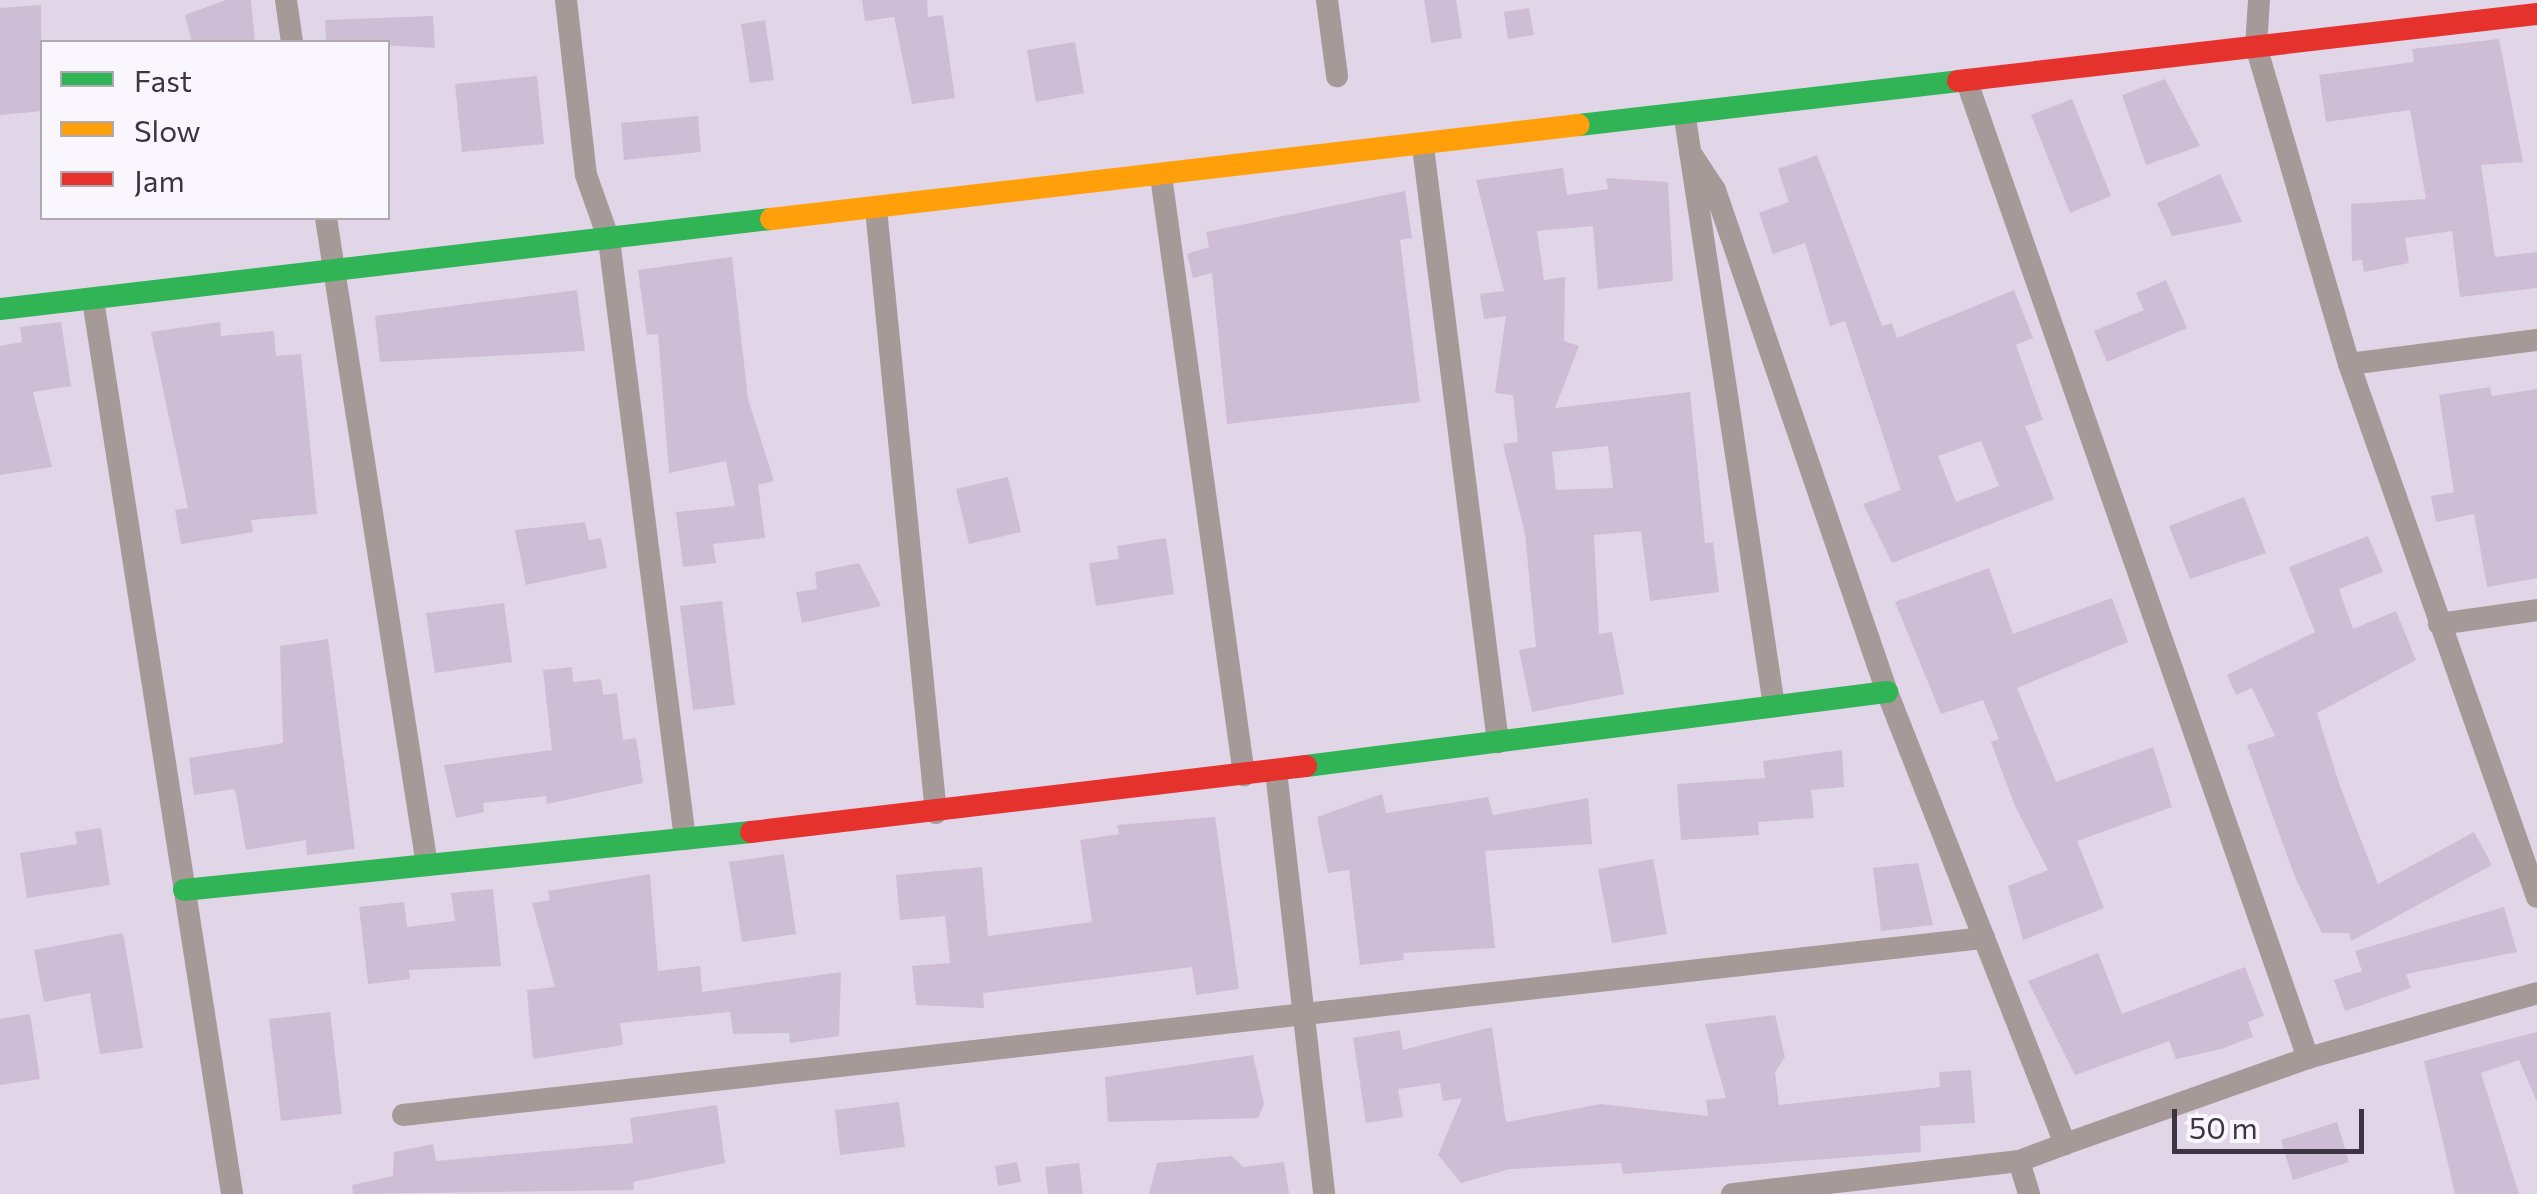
<!DOCTYPE html>
<style>
body{margin:0}
#map{position:relative;width:2537px;height:1194px;overflow:hidden;background:#e1d5e8;font-family:Commissioner,sans-serif}
div>[style]{position:absolute}
.building>*{inset:0;background:#cdbed6}
.street>*{height:22px;margin:-11px;padding:0 11px;transform-origin:11px;border-radius:11px;background:#a59a97}
.fast>*{height:22px;margin:-11px;padding:0 11px;transform-origin:11px;border-radius:11px;background:#30b455}
.slow>*{height:22px;margin:-11px;padding:0 11px;transform-origin:11px;border-radius:11px;background:#ff9f0a}
.jam>*{height:22px;margin:-11px;padding:0 11px;transform-origin:11px;border-radius:11px;background:#e5322d}
span{translate:-50% -50%;white-space:nowrap;text-align:center;line-height:1.15;-webkit-text-stroke:10px #faf6fd;paint-order:stroke}
.legend{position:absolute;left:40px;top:40px;width:350px;height:180px;box-sizing:border-box;background:#faf6fd;border:2px solid #aea9b3;margin:0;padding:12px 18px;list-style:none;font-size:30px;color:#3d3543}
.legend li{display:flex;align-items:center;gap:20px;height:50px}
.legend b{width:50px;border:2px solid #aea9b3}
.scale{position:absolute;left:2172px;top:1109px;width:192px;height:45px;box-sizing:border-box;border:5px solid #3d3543;border-top:0;padding-left:12px;font-size:30px;line-height:35px;white-space:nowrap;color:#3d3543;-webkit-text-stroke:8px #faf6fd;paint-order:stroke}
</style>
<div id="map">
<div class="building">
<i style="clip-path:polygon(226px 0,251px 0,255px 42px,192px 42px,185px 15px)"></i>
<i style="clip-path:polygon(862px 0,927px 0,928px 17px,943px 15px,955px 98px,912px 104px,894px 17px,865px 21px)"></i>
<i style="clip-path:polygon(1424px 0,1456px 0,1462px 38px,1431px 43px)"></i>
<i style="clip-path:polygon(41px 5px,42px 111px,0 115px,0 8px)"></i>
<i style="clip-path:polygon(1529px 8px,1534px 35px,1508px 39px,1504px 12px)"></i>
<i style="clip-path:polygon(433px 16px,435px 48px,326px 42px,325px 20px)"></i>
<i style="clip-path:polygon(765px 20px,774px 80px,750px 83px,741px 24px)"></i>
<i style="clip-path:polygon(2499px 39px,2523px 162px,2481px 165px,2495px 257px,2537px 252px,2537px 288px,2460px 297px,2452px 231px,2405px 238px,2409px 263px,2364px 272px,2362px 260px,2352px 261px,2351px 204px,2426px 199px,2410px 110px,2326px 122px,2319px 75px,2414px 62px,2412px 49px)"></i>
<i style="clip-path:polygon(1075px 42px,1084px 93px,1036px 102px,1027px 50px)"></i>
<i style="clip-path:polygon(537px 76px,544px 144px,462px 152px,455px 84px)"></i>
<i style="clip-path:polygon(2165px 79px,2200px 146px,2146px 165px,2122px 95px)"></i>
<i style="clip-path:polygon(2072px 99px,2111px 196px,2070px 213px,2031px 115px)"></i>
<i style="clip-path:polygon(698px 116px,701px 152px,624px 160px,621px 123px)"></i>
<i style="clip-path:polygon(evenodd,1817px 155px,1882px 326px,1892px 323px,1897px 338px,2014px 290px,2033px 338px,2016px 345px,2043px 420px,2025px 426px,2054px 499px,1892px 563px,1863px 504px,1901px 490px,1845px 321px,1830px 326px,1805px 243px,1773px 254px,1759px 213px,1789px 202px,1778px 169px,1817px 155px,1981px 441px,1999px 486px,1956px 502px,1938px 456px,1981px 441px)"></i>
<i style="clip-path:polygon(evenodd,1563px 168px,1567px 195px,1608px 189px,1606px 178px,1668px 182px,1673px 281px,1598px 289px,1593px 226px,1537px 231px,1544px 280px,1565px 277px,1564px 341px,1579px 346px,1555px 408px,1690px 392px,1705px 543px,1713px 542px,1719px 592px,1650px 601px,1641px 531px,1594px 535px,1599px 634px,1612px 632px,1624px 694px,1532px 712px,1519px 650px,1536px 647px,1525px 534px,1503px 444px,1518px 442px,1513px 395px,1495px 393px,1506px 316px,1484px 319px,1480px 294px,1504px 291px,1476px 180px,1563px 168px,1608px 446px,1613px 488px,1556px 490px,1552px 452px,1608px 446px)"></i>
<i style="clip-path:polygon(2220px 174px,2242px 222px,2172px 236px,2157px 203px)"></i>
<i style="clip-path:polygon(1405px 191px,1412px 238px,1400px 240px,1420px 402px,1227px 424px,1212px 273px,1193px 278px,1187px 254px,1209px 247px,1206px 232px)"></i>
<i style="clip-path:polygon(732px 257px,748px 399px,774px 481px,758px 485px,765px 538px,713px 544px,716px 563px,683px 567px,676px 512px,735px 506px,726px 461px,669px 473px,658px 334px,647px 335px,638px 270px)"></i>
<i style="clip-path:polygon(2166px 280px,2187px 328px,2107px 362px,2094px 331px,2144px 310px,2136px 293px)"></i>
<i style="clip-path:polygon(577px 290px,585px 351px,380px 362px,375px 316px)"></i>
<i style="clip-path:polygon(61px 322px,71px 386px,33px 392px,52px 467px,0 475px,0 346px,22px 342px,20px 327px)"></i>
<i style="clip-path:polygon(220px 322px,221px 336px,274px 331px,276px 356px,301px 354px,317px 514px,251px 520px,253px 532px,181px 544px,175px 510px,188px 508px,151px 332px)"></i>
<i style="clip-path:polygon(2490px 387px,2492px 396px,2537px 389px,2537px 578px,2487px 587px,2474px 514px,2436px 522px,2431px 496px,2454px 492px,2439px 395px)"></i>
<i style="clip-path:polygon(1008px 477px,1021px 532px,969px 544px,956px 489px)"></i>
<i style="clip-path:polygon(2244px 497px,2266px 553px,2190px 579px,2169px 526px)"></i>
<i style="clip-path:polygon(585px 522px,589px 540px,601px 538px,607px 568px,526px 585px,515px 530px)"></i>
<i style="clip-path:polygon(2368px 536px,2383px 572px,2339px 589px,2353px 629px,2396px 611px,2416px 660px,2317px 713px,2340px 786px,2378px 884px,2474px 832px,2492px 865px,2351px 941px,2349px 933px,2322px 933px,2295px 877px,2247px 745px,2275px 736px,2252px 688px,2236px 695px,2227px 675px,2315px 632px,2289px 567px)"></i>
<i style="clip-path:polygon(1166px 538px,1174px 594px,1096px 606px,1089px 563px,1119px 559px,1117px 546px)"></i>
<i style="clip-path:polygon(859px 563px,881px 606px,802px 623px,796px 592px,817px 589px,815px 572px)"></i>
<i style="clip-path:polygon(1989px 568px,2013px 634px,2112px 598px,2128px 642px,2017px 688px,2056px 782px,2153px 747px,2172px 807px,2077px 841px,2104px 908px,2023px 940px,2008px 886px,2048px 870px,2015px 806px,1991px 742px,1999px 739px,1983px 700px,1941px 714px,1895px 602px)"></i>
<i style="clip-path:polygon(722px 601px,735px 705px,693px 710px,680px 606px)"></i>
<i style="clip-path:polygon(504px 603px,512px 662px,435px 673px,426px 613px)"></i>
<i style="clip-path:polygon(328px 639px,355px 849px,307px 855px,306px 840px,246px 850px,235px 789px,194px 795px,189px 758px,283px 743px,280px 646px)"></i>
<i style="clip-path:polygon(572px 667px,573px 682px,601px 679px,603px 695px,617px 693px,623px 740px,636px 738px,643px 783px,547px 804px,546px 796px,483px 803px,484px 812px,456px 818px,444px 765px,552px 750px,543px 670px)"></i>
<i style="clip-path:polygon(1842px 750px,1844px 787px,1811px 790px,1814px 818px,1758px 822px,1759px 835px,1681px 840px,1677px 784px,1765px 778px,1763px 761px)"></i>
<i style="clip-path:polygon(1382px 794px,1386px 813px,1488px 797px,1493px 815px,1588px 798px,1592px 844px,1485px 851px,1495px 948px,1403px 953px,1404px 960px,1360px 965px,1349px 870px,1328px 873px,1317px 817px)"></i>
<i style="clip-path:polygon(1215px 817px,1239px 989px,1196px 995px,1192px 967px,983px 993px,984px 1008px,916px 1005px,912px 966px,950px 963px,945px 916px,900px 920px,896px 875px,982px 867px,988px 936px,1092px 922px,1080px 840px,1119px 834px,1117px 825px)"></i>
<i style="clip-path:polygon(101px 828px,110px 885px,27px 898px,20px 853px,77px 844px,75px 832px)"></i>
<i style="clip-path:polygon(784px 854px,796px 934px,742px 942px,729px 862px)"></i>
<i style="clip-path:polygon(1653px 859px,1667px 934px,1612px 943px,1598px 869px)"></i>
<i style="clip-path:polygon(1918px 863px,1933px 925px,1881px 931px,1873px 868px)"></i>
<i style="clip-path:polygon(650px 874px,658px 971px,700px 966px,702px 992px,841px 972px,839px 1036px,790px 1043px,789px 1033px,733px 1034px,730px 1012px,620px 1023px,623px 1045px,533px 1059px,527px 990px,555px 987px,532px 903px,550px 900px,548px 891px)"></i>
<i style="clip-path:polygon(493px 889px,501px 966px,409px 970px,410px 979px,368px 984px,359px 907px,404px 902px,407px 927px,455px 921px,451px 893px)"></i>
<i style="clip-path:polygon(2504px 907px,2517px 952px,2406px 974px,2411px 988px,2345px 1011px,2334px 980px,2362px 971px,2355px 951px)"></i>
<i style="clip-path:polygon(123px 933px,143px 1048px,100px 1054px,90px 993px,44px 1002px,34px 950px)"></i>
<i style="clip-path:polygon(2098px 953px,2122px 1014px,2245px 967px,2264px 1016px,2248px 1022px,2253px 1037px,2221px 1049px,2176px 1059px,2169px 1041px,2075px 1075px,2028px 981px)"></i>
<i style="clip-path:polygon(330px 1012px,342px 1114px,281px 1121px,269px 1019px)"></i>
<i style="clip-path:polygon(30px 1014px,40px 1079px,0 1085px,0 1019px)"></i>
<i style="clip-path:polygon(1775px 1015px,1785px 1057px,1775px 1072px,1779px 1105px,1940px 1087px,1939px 1072px,1971px 1070px,1975px 1123px,1920px 1126px,1921px 1152px,1623px 1174px,1621px 1163px,1510px 1169px,1461px 1183px,1438px 1155px,1462px 1098px,1443px 1101px,1440px 1083px,1398px 1089px,1403px 1117px,1366px 1123px,1353px 1038px,1400px 1030px,1403px 1050px,1492px 1027px,1506px 1122px,1601px 1104px,1708px 1116px,1706px 1100px,1726px 1098px,1705px 1024px)"></i>
<i style="clip-path:polygon(2537px 1032px,2537px 1102px,2519px 1060px,2481px 1073px,2519px 1194px,2455px 1194px,2424px 1061px)"></i>
<i style="clip-path:polygon(1253px 1055px,1264px 1104px,1258px 1118px,1108px 1122px,1105px 1077px)"></i>
<i style="clip-path:polygon(899px 1102px,905px 1147px,840px 1155px,835px 1110px)"></i>
<i style="clip-path:polygon(717px 1105px,725px 1163px,633px 1182px,634px 1190px,353px 1194px,352px 1185px,393px 1176px,394px 1152px,433px 1144px,436px 1161px,633px 1143px,630px 1118px)"></i>
<i style="clip-path:polygon(2337px 1122px,2349px 1162px,2293px 1180px,2281px 1140px)"></i>
<i style="clip-path:polygon(1232px 1156px,1243px 1167px,1284px 1162px,1289px 1194px,1149px 1194px,1157px 1163px)"></i>
<i style="clip-path:polygon(1017px 1162px,1021px 1182px,998px 1186px,995px 1166px)"></i>
<i style="clip-path:polygon(1079px 1163px,1083px 1194px,1048px 1194px,1045px 1167px)"></i>
</div>
<div class="street">
<i style="left:286px;top:0;width:42px;rotate:81.9deg"></i>
<i style="left:566px;top:0;width:176px;rotate:83.5deg"></i>
<i style="left:586px;top:175px;width:69px;rotate:70.5deg"></i>
<i style="left:609px;top:240px;width:604px;rotate:82.77deg"></i>
<i style="left:1327px;top:0;width:77px;rotate:82.5deg"></i>
<i style="left:2259px;top:0;width:46px;rotate:93.7deg"></i>
<i style="left:2256px;top:46px;width:331px;rotate:73.7deg"></i>
<i style="left:2349px;top:364px;width:565px;rotate:70.57deg"></i>
<i style="left:1967px;top:82px;width:1034px;rotate:70.74deg"></i>
<i style="left:1685px;top:118px;width:595px;rotate:81.39deg"></i>
<i style="left:1423px;top:147px;width:600px;rotate:82.82deg"></i>
<i style="left:1690px;top:152px;width:45px;rotate:56.7deg"></i>
<i style="left:1715px;top:190px;width:531px;rotate:71.09deg"></i>
<i style="left:1887px;top:692px;width:486px;rotate:68.5deg"></i>
<i style="left:2065px;top:1144px;width:49px;rotate:159.7deg"></i>
<i style="left:2019px;top:1161px;width:289px;rotate:173.4deg"></i>
<i style="left:1161px;top:176px;width:605px;rotate:82.11deg"></i>
<i style="left:876px;top:209px;width:607px;rotate:84.33deg"></i>
<i style="left:326px;top:218px;width:655px;rotate:81.13deg"></i>
<i style="left:93px;top:300px;width:905px;rotate:81.16deg"></i>
<i style="left:2349px;top:364px;width:190px;rotate:-7.3deg"></i>
<i style="left:2439px;top:624px;width:99px;rotate:-8.1deg"></i>
<i style="left:1276px;top:771px;width:426px;rotate:83.5deg"></i>
<i style="left:403px;top:1115px;width:1591px;rotate:-6.39deg"></i>
<i style="left:2065px;top:1144px;width:258px;rotate:-19.5deg"></i>
<i style="left:2308px;top:1058px;width:238px;rotate:-15.8deg"></i>
<i style="left:2019px;top:1161px;width:34px;rotate:73deg"></i>
</div>
<div class="fast">
<i style="left:1579px;top:125px;width:382px;rotate:-6.6deg"></i>
<i style="left:0;top:309px;width:776px;rotate:-6.66deg"></i>
<i style="left:1306px;top:766px;width:586px;rotate:-7.26deg"></i>
<i style="left:184px;top:890px;width:570px;rotate:-5.84deg"></i>
</div>
<div class="slow">
<i style="left:771px;top:219px;width:813px;rotate:-6.64deg"></i>
</div>
<div class="jam">
<i style="left:1958px;top:81px;width:583px;rotate:-6.6deg"></i>
<i style="left:751px;top:832px;width:559px;rotate:-6.78deg"></i>
</div>
<ul class="legend">
<li><b style="height:12px;background:#30b455"></b>Fast</li>
<li><b style="height:12px;background:#ff9f0a"></b>Slow</li>
<li><b style="height:12px;background:#e5322d"></b>Jam</li>
</ul>
<div class="scale">50 m</div>
</div>
